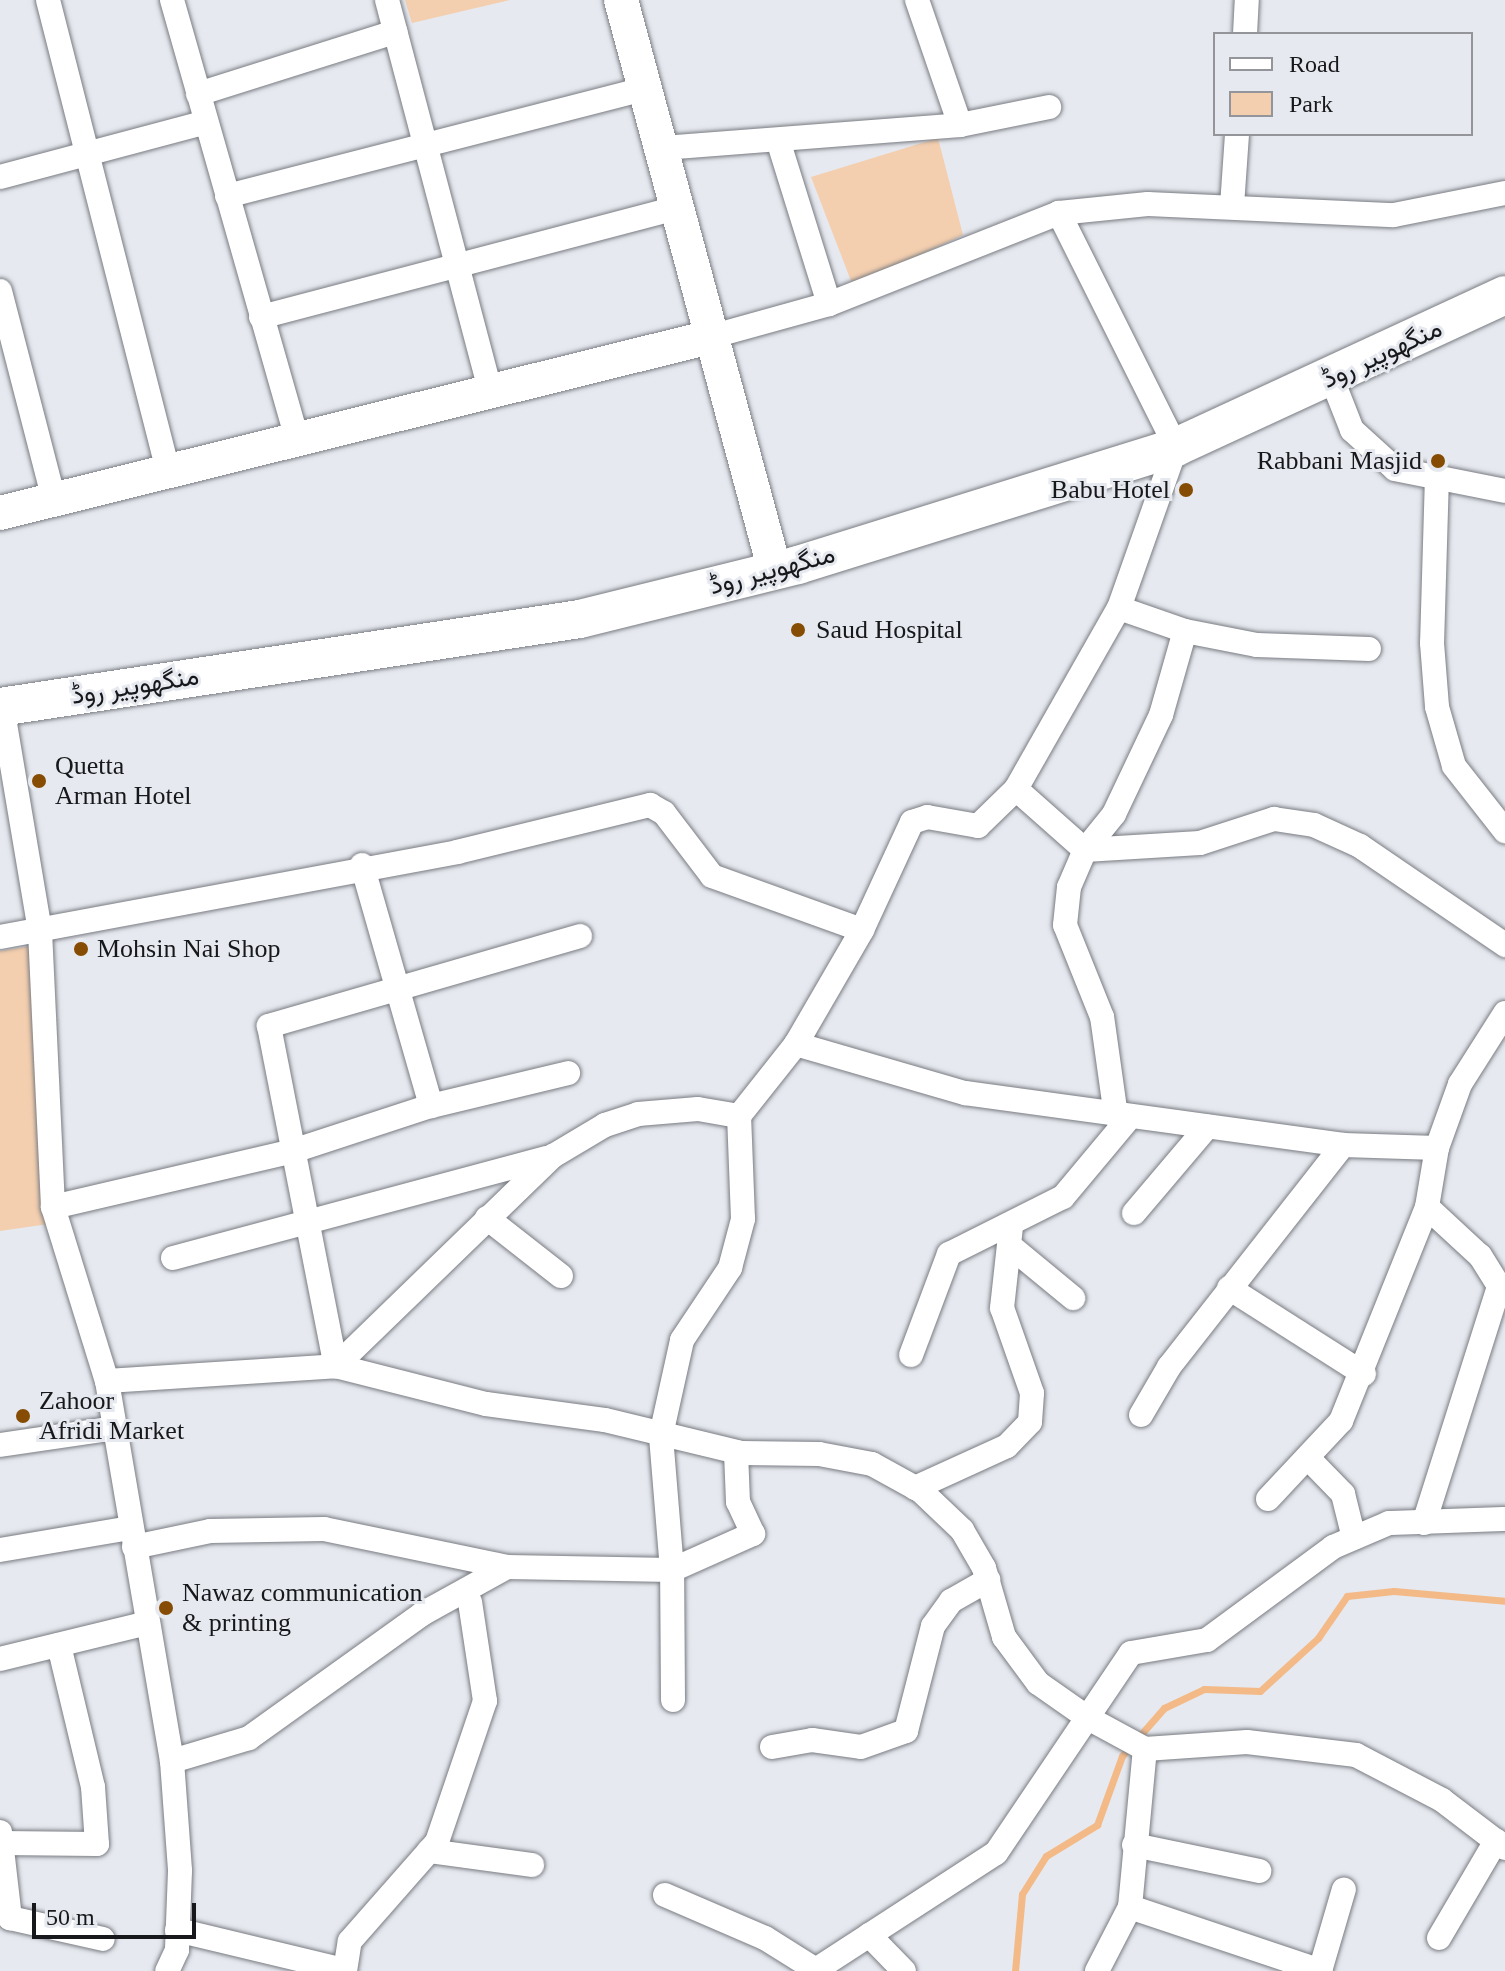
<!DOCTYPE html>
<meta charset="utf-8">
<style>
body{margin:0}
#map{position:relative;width:1505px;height:1971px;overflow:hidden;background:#e6e9ef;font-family:"Times New Roman",Vazirmatn,serif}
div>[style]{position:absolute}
.green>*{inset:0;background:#f4cfaf}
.stream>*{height:7px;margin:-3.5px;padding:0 3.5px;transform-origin:3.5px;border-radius:3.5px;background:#f3ba88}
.roads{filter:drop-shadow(0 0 2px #797c82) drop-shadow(0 0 2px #797c82)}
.street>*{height:24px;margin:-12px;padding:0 12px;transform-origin:12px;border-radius:12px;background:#fff}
.secondary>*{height:34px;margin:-17px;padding:0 17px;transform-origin:17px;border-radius:17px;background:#fff}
.primary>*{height:38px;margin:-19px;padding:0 19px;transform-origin:19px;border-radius:19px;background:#fff}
.dots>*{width:22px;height:22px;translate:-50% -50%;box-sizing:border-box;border:4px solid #e6e9ef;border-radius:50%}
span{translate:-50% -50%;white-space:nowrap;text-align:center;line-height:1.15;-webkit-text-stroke:6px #e6e9ef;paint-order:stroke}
.street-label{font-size:26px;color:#17181b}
.poi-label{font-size:26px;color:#17181b}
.right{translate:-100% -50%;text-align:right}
.left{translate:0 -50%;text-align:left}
.legend{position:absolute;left:1213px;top:32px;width:260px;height:104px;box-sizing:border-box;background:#e6e9ef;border:2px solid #93959a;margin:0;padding:10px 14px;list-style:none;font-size:24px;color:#17181b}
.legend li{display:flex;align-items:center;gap:16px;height:40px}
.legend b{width:40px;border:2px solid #93959a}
.scale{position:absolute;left:32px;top:1903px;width:164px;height:36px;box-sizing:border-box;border:4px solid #17181b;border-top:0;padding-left:10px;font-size:24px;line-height:28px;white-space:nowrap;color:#17181b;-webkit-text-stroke:6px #e6e9ef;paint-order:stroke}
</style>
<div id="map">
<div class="green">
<i style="clip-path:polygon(405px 0,510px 0,412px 23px)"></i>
<i style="clip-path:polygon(938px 138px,963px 235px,853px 286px,811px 177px)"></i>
<i style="clip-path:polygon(31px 946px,62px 1222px,0 1231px,0 951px)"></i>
</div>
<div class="stream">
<i style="left:1015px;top:1971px;width:77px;rotate:-84.8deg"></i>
<i style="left:1022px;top:1894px;width:45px;rotate:-57.7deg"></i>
<i style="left:1046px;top:1856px;width:60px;rotate:-31.3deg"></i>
<i style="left:1097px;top:1825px;width:73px;rotate:-70.1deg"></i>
<i style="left:1122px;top:1756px;width:64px;rotate:-48.8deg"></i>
<i style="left:1164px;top:1708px;width:44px;rotate:-25.4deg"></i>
<i style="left:1204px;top:1689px;width:56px;rotate:2deg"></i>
<i style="left:1260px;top:1691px;width:79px;rotate:-42.4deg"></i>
<i style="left:1318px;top:1638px;width:51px;rotate:-55.4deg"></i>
<i style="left:1347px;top:1596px;width:47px;rotate:-6.1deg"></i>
<i style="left:1394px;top:1591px;width:111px;rotate:5.1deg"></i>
</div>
<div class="roads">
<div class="street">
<i style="left:48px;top:0;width:488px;rotate:75.7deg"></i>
<i style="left:172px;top:0;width:461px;rotate:74.1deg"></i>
<i style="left:387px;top:0;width:402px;rotate:75.2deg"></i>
<i style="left:917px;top:0;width:132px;rotate:71deg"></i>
<i style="left:1245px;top:34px;width:34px;rotate:-87deg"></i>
<i style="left:198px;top:94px;width:207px;rotate:-17.5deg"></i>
<i style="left:778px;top:140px;width:172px;rotate:72.7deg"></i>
<i style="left:663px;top:148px;width:298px;rotate:-4.4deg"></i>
<i style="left:960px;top:125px;width:91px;rotate:-11.4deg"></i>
<i style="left:0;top:177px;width:213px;rotate:-14.9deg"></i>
<i style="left:227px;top:196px;width:431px;rotate:-14.4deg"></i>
<i style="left:1232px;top:206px;width:72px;rotate:-86deg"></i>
<i style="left:0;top:291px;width:216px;rotate:75.5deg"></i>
<i style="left:261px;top:317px;width:430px;rotate:-14.7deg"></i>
<i style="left:710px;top:337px;width:123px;rotate:-15.5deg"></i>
<i style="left:829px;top:304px;width:247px;rotate:-21.6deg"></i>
<i style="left:1059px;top:213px;width:89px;rotate:-5.8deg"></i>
<i style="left:1148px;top:204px;width:246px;rotate:2.6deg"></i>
<i style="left:1394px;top:215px;width:113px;rotate:-11.2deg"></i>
<i style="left:1332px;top:379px;width:55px;rotate:68.6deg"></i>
<i style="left:1352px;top:430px;width:58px;rotate:42.2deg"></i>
<i style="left:1395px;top:469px;width:112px;rotate:11.3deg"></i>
<i style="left:1437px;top:476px;width:167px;rotate:91.7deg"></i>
<i style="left:1432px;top:643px;width:64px;rotate:85.5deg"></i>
<i style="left:1437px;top:707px;width:61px;rotate:73.9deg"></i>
<i style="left:1454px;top:766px;width:83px;rotate:51.9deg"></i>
<i style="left:1119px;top:608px;width:70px;rotate:19.2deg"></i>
<i style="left:1185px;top:631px;width:73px;rotate:11deg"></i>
<i style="left:1257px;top:645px;width:112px;rotate:2deg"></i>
<i style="left:2px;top:706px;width:228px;rotate:80.4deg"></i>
<i style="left:40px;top:931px;width:276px;rotate:87.3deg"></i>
<i style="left:53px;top:1207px;width:182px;rotate:72.8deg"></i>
<i style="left:107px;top:1381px;width:386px;rotate:80.3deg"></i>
<i style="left:172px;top:1761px;width:110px;rotate:85.8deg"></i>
<i style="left:180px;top:1871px;width:79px;rotate:92.2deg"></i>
<i style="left:177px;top:1950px;width:23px;rotate:115deg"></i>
<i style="left:1016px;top:789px;width:92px;rotate:41.5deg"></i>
<i style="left:1085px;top:850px;width:115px;rotate:-3.5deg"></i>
<i style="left:1200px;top:843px;width:78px;rotate:-18deg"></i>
<i style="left:1274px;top:819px;width:40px;rotate:8.5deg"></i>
<i style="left:1314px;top:825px;width:51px;rotate:24.5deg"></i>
<i style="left:1360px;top:846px;width:176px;rotate:34.3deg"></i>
<i style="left:362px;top:865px;width:251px;rotate:74deg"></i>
<i style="left:580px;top:936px;width:324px;rotate:163.9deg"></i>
<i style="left:269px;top:1026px;width:347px;rotate:78.9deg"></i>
<i style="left:336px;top:1366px;width:155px;rotate:14.2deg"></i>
<i style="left:486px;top:1404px;width:120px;rotate:7.7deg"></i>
<i style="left:605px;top:1420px;width:140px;rotate:13.6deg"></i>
<i style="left:741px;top:1453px;width:78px;rotate:0.7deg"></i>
<i style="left:819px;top:1454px;width:54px;rotate:10.7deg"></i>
<i style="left:872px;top:1464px;width:56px;rotate:28.9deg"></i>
<i style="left:921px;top:1491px;width:57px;rotate:43.6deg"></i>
<i style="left:962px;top:1530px;width:44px;rotate:59.9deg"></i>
<i style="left:984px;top:1568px;width:72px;rotate:73.8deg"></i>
<i style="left:1004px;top:1637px;width:57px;rotate:53.5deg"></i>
<i style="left:1038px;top:1683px;width:61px;rotate:35deg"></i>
<i style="left:1088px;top:1718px;width:65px;rotate:28.5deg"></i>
<i style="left:1145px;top:1749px;width:102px;rotate:-3.9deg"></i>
<i style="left:1247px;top:1742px;width:110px;rotate:6.8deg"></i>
<i style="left:1356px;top:1755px;width:97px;rotate:27.6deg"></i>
<i style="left:1442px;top:1800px;width:79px;rotate:37.3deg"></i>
<i style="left:0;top:937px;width:465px;rotate:-10.5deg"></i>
<i style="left:457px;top:852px;width:199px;rotate:-13.7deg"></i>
<i style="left:650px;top:805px;width:16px;rotate:30deg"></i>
<i style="left:664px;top:813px;width:79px;rotate:52.7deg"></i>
<i style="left:712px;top:876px;width:159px;rotate:19.8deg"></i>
<i style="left:796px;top:1044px;width:176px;rotate:16.2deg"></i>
<i style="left:965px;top:1093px;width:382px;rotate:7.8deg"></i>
<i style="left:1343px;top:1145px;width:94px;rotate:1.8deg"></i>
<i style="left:1116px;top:1116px;width:100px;rotate:-98deg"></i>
<i style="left:1102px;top:1017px;width:99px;rotate:-111.9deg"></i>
<i style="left:1065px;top:925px;width:38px;rotate:-84deg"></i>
<i style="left:1069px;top:887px;width:40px;rotate:-66.6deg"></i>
<i style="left:1085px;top:850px;width:46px;rotate:-51.1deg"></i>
<i style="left:1114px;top:814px;width:110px;rotate:-64.6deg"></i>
<i style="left:1161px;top:715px;width:87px;rotate:-74.1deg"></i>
<i style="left:53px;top:1207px;width:246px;rotate:-13.1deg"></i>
<i style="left:293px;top:1151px;width:145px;rotate:-18.1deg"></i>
<i style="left:431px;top:1106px;width:141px;rotate:-13.5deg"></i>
<i style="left:1134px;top:1213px;width:113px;rotate:-49.7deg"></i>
<i style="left:487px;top:1218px;width:94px;rotate:38.1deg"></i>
<i style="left:1010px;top:1246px;width:82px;rotate:39.5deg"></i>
<i style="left:173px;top:1258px;width:387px;rotate:-15deg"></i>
<i style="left:1229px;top:1288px;width:160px;rotate:32.5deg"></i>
<i style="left:911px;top:1355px;width:108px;rotate:-69.4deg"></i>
<i style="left:949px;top:1254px;width:127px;rotate:-26.6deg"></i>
<i style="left:1063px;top:1197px;width:103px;rotate:-50.1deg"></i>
<i style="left:107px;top:1381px;width:229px;rotate:-3.7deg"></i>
<i style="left:336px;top:1366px;width:302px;rotate:-44.1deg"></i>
<i style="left:553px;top:1156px;width:61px;rotate:-30.8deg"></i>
<i style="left:605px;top:1125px;width:35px;rotate:-18deg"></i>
<i style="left:638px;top:1114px;width:60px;rotate:-4.8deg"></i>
<i style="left:698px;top:1109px;width:42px;rotate:9.7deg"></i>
<i style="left:1141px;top:1415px;width:56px;rotate:-59.7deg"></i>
<i style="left:1169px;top:1367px;width:282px;rotate:-51.9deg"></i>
<i style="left:0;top:1445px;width:116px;rotate:-8.4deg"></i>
<i style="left:1309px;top:1459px;width:49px;rotate:45.8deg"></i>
<i style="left:1343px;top:1494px;width:45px;rotate:76deg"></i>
<i style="left:915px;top:1488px;width:101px;rotate:-24.5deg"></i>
<i style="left:1007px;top:1446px;width:33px;rotate:-46deg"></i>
<i style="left:1030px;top:1422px;width:29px;rotate:-86deg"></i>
<i style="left:1032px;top:1393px;width:90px;rotate:-109.4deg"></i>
<i style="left:1002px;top:1308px;width:81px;rotate:-83.7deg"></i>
<i style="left:1268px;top:1499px;width:107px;rotate:-46.9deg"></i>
<i style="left:1341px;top:1421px;width:231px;rotate:-68.1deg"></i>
<i style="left:1427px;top:1207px;width:60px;rotate:-80.4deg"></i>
<i style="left:1437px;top:1148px;width:68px;rotate:-70.2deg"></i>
<i style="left:1460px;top:1084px;width:84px;rotate:-57.6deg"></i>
<i style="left:1424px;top:1523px;width:249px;rotate:-72.4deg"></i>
<i style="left:1499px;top:1286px;width:36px;rotate:-122deg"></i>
<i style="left:1480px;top:1256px;width:72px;rotate:-137.2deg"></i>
<i style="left:134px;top:1547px;width:78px;rotate:-11.9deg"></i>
<i style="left:210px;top:1531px;width:114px;rotate:-1deg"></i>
<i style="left:324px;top:1529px;width:187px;rotate:11.7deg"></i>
<i style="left:507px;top:1567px;width:165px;rotate:1deg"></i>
<i style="left:672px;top:1570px;width:89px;rotate:-24deg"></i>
<i style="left:753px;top:1534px;width:35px;rotate:-115deg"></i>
<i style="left:738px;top:1502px;width:50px;rotate:-92.3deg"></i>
<i style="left:0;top:1550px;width:132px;rotate:-9.6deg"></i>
<i style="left:0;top:1659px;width:152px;rotate:-13.7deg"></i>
<i style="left:673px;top:1700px;width:130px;rotate:-90.4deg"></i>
<i style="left:672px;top:1570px;width:135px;rotate:-94.7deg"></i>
<i style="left:661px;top:1435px;width:97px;rotate:-77.5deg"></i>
<i style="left:682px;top:1340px;width:87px;rotate:-56.3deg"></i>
<i style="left:730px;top:1268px;width:51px;rotate:-75.1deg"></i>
<i style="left:743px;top:1219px;width:103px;rotate:-92.2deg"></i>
<i style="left:739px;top:1116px;width:92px;rotate:-51.6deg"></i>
<i style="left:796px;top:1044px;width:132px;rotate:-59.9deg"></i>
<i style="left:862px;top:930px;width:119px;rotate:-65.2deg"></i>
<i style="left:912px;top:822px;width:16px;rotate:-18deg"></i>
<i style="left:927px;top:817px;width:52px;rotate:10deg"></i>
<i style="left:978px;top:826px;width:53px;rotate:-44.2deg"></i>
<i style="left:1016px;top:789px;width:208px;rotate:-60.4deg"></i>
<i style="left:1119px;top:608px;width:171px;rotate:-70.5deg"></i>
<i style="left:1176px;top:447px;width:262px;rotate:-116.6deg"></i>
<i style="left:772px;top:1747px;width:41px;rotate:-9.9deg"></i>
<i style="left:812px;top:1740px;width:49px;rotate:8.1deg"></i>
<i style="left:861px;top:1747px;width:48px;rotate:-19.6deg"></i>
<i style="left:906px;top:1731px;width:108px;rotate:-75.6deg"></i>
<i style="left:933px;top:1626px;width:31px;rotate:-54deg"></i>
<i style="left:951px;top:1601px;width:43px;rotate:-29.6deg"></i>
<i style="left:172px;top:1761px;width:80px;rotate:-16.6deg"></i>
<i style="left:249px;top:1738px;width:213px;rotate:-35.6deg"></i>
<i style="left:422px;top:1614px;width:97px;rotate:-28.9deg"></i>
<i style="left:0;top:1832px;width:87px;rotate:83.4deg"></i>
<i style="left:10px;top:1918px;width:95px;rotate:12.7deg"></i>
<i style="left:1px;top:1843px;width:96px;rotate:0.6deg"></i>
<i style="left:97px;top:1844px;width:57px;rotate:-94deg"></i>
<i style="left:93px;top:1787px;width:146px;rotate:-103.5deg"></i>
<i style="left:1134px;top:1845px;width:128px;rotate:11.7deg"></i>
<i style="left:429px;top:1851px;width:104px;rotate:7.7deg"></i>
<i style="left:665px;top:1895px;width:109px;rotate:23.3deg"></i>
<i style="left:765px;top:1938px;width:60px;rotate:32.1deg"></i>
<i style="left:1130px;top:1907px;width:201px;rotate:18.5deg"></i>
<i style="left:177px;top:1930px;width:171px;rotate:13.5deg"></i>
<i style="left:869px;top:1935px;width:50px;rotate:45.8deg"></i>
<i style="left:1439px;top:1938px;width:113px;rotate:-59.6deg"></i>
<i style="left:345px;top:1971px;width:30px;rotate:-81deg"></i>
<i style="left:350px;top:1941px;width:132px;rotate:-48.7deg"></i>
<i style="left:437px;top:1842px;width:149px;rotate:-71.2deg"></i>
<i style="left:485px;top:1701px;width:100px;rotate:-98.6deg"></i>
<i style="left:814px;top:1971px;width:217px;rotate:-33deg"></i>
<i style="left:996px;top:1853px;width:241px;rotate:-56deg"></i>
<i style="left:1131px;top:1653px;width:77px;rotate:-9.7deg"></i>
<i style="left:1207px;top:1640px;width:157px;rotate:-36.4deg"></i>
<i style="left:1333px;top:1547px;width:61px;rotate:-23.2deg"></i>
<i style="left:1389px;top:1523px;width:116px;rotate:-2deg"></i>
<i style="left:1097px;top:1971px;width:72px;rotate:-62.7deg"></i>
<i style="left:1130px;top:1907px;width:159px;rotate:-84.6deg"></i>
<i style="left:1320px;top:1971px;width:85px;rotate:-73.7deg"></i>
</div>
<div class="secondary">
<i style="left:621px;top:0;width:591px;rotate:74.91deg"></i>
<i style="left:0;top:513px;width:731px;rotate:-13.92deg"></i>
</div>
<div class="primary">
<i style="left:0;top:707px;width:587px;rotate:-8.63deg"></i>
<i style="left:580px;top:619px;width:225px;rotate:-13.9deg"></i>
<i style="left:798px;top:565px;width:396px;rotate:-17.3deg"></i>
<i style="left:1176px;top:447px;width:362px;rotate:-24.8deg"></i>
</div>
</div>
<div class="dots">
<i style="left:1438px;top:461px;background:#874c03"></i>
<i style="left:1186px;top:490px;background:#874c03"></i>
<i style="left:798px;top:630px;background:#874c03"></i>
<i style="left:39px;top:781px;background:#874c03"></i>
<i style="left:81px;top:949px;background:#874c03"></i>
<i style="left:23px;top:1416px;background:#874c03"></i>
<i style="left:166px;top:1608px;background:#874c03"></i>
</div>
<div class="street-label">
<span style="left:1382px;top:354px;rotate:-25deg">منگھوپیر روڈ</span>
<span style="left:772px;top:570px;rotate:-15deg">منگھوپیر روڈ</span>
<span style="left:135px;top:686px;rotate:-9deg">منگھوپیر روڈ</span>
</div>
<div class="poi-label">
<span class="right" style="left:1422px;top:461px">Rabbani Masjid</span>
<span class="right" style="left:1170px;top:490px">Babu Hotel</span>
<span class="left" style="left:816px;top:630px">Saud Hospital</span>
<span class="left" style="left:55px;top:781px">Quetta<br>Arman Hotel</span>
<span class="left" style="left:97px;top:949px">Mohsin Nai Shop</span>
<span class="left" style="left:39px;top:1416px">Zahoor<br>Afridi Market</span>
<span class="left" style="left:182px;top:1608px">Nawaz communication<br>&amp; printing</span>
</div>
<ul class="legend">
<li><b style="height:10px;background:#fff"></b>Road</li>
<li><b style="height:22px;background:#f4cfaf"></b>Park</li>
</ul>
<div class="scale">50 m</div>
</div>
